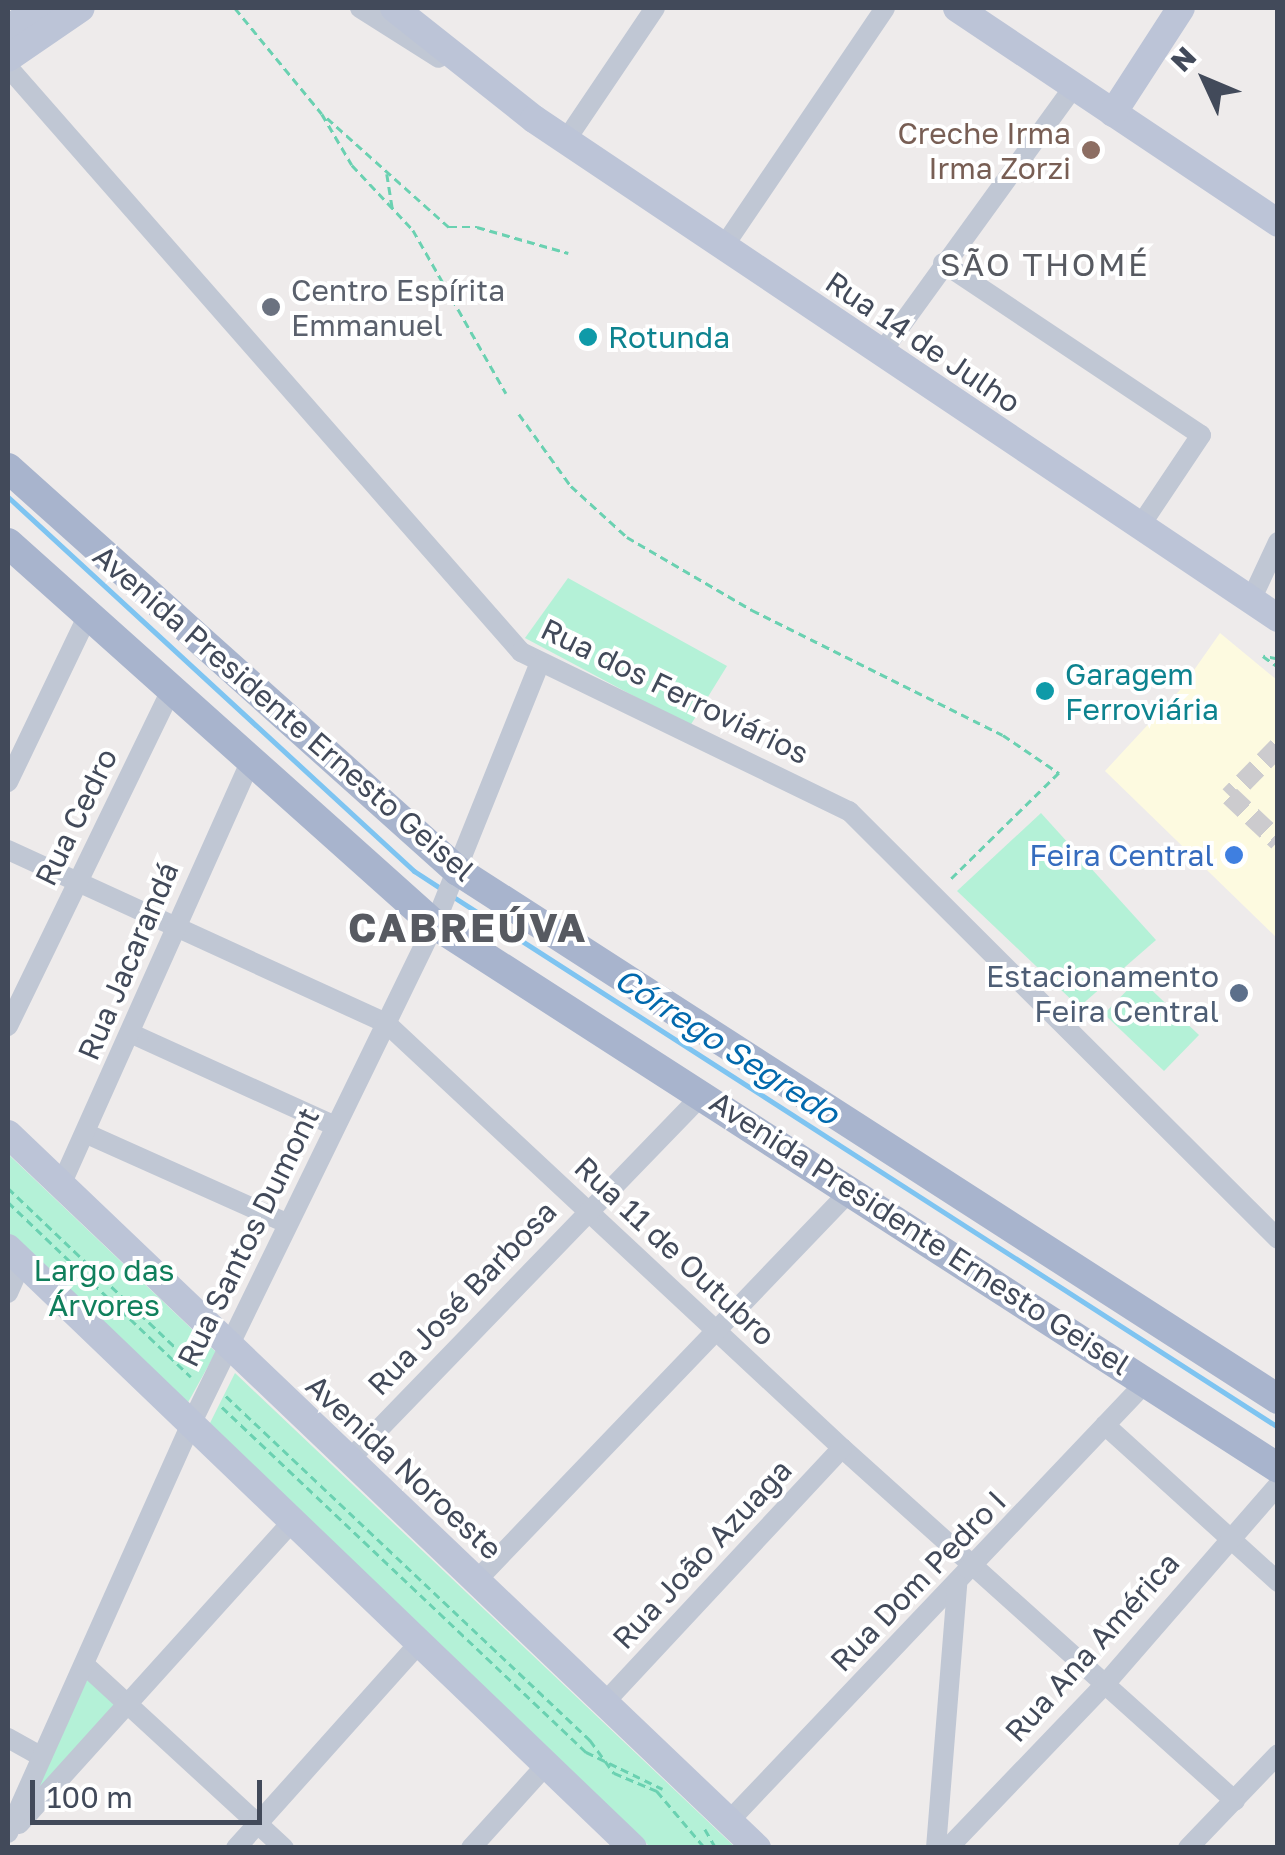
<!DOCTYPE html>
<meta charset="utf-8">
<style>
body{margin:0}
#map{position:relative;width:1285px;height:1855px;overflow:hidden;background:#eeebeb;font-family:"Golos Text",sans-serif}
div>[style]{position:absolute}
.commercial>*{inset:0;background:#fdfae0}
.green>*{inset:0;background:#b4f1d7}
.stream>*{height:5px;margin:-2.5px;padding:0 2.5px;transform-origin:2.5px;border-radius:2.5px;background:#7ec4f1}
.street-tunnel>*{height:20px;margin-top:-10px;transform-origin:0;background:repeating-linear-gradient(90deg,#cccbce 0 20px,transparent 0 30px)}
.path>*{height:2.5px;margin-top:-1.25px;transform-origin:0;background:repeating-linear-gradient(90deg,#6ad1b1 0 8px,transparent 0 13px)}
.street>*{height:20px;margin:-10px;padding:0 10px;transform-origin:10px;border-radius:10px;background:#c0c7d4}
.secondary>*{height:28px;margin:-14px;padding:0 14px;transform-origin:14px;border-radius:14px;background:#bcc4d7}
.primary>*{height:30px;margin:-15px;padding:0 15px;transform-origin:15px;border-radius:15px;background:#a8b4cd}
.dots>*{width:28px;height:28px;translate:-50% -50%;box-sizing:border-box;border:5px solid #fff;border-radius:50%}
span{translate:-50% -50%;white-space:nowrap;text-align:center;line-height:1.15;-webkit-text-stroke:8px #fff;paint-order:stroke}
.education-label{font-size:30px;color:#785e54}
.right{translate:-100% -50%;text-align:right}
.worship-label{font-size:30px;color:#5b616d}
.left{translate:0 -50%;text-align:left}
.culture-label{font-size:30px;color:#0d838f}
.street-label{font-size:30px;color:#424a5a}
.shop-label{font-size:30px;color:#366cbe}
.service-label{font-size:30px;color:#4e5e75}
.park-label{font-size:30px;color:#107f5c}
.neighbourhood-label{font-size:32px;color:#575a61;letter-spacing:2.5px}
.water-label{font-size:32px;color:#0269ad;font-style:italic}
.district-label{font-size:40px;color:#575a61;font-weight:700;letter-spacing:2.5px}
.frame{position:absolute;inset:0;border:10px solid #424a5a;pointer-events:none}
.north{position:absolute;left:1155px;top:30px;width:100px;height:100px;-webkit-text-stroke:8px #fff;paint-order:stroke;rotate:314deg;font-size:28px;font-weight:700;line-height:40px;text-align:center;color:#424a5a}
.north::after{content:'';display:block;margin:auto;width:35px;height:45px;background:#424a5a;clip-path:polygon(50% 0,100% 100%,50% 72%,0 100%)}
.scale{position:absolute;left:30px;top:1780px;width:232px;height:45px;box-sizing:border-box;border:5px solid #424a5a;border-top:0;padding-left:12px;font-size:30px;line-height:35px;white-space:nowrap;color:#424a5a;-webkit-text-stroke:8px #fff;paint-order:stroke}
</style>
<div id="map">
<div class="commercial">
<i style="clip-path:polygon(1220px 633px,1277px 680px,1277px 938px,1105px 771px,1180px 690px)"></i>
</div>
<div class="green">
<i style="clip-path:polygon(568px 578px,727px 666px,690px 726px,525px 638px)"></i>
<i style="clip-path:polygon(1041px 813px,1156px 940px,1079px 1007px,957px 891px)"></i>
<i style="clip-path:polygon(1139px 978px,1199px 1035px,1164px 1071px,1104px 1014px)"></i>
<i style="clip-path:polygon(8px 1154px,216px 1352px,186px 1406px,8px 1237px)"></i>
<i style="clip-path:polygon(235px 1373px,719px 1832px,735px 1847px,650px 1847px,209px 1425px)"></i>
<i style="clip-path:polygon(88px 1678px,117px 1704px,23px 1812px)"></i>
</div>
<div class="stream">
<i style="left:8px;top:497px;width:552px;rotate:42.65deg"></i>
<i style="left:414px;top:871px;width:35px;rotate:33deg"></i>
<i style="left:452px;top:896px;width:982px;rotate:32.74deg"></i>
</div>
<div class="street-tunnel">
<i style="left:1278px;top:747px;width:69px;rotate:134.4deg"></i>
<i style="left:1230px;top:796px;width:66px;rotate:43.2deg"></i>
</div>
<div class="path">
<i style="left:235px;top:8px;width:137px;rotate:50.6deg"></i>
<i style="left:322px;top:114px;width:59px;rotate:59.5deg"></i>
<i style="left:352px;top:165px;width:89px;rotate:46.8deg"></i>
<i style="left:413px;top:230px;width:188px;rotate:60.3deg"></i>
<i style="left:327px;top:118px;width:164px;rotate:41.8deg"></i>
<i style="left:449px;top:227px;width:28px"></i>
<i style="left:477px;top:227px;width:95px;rotate:15.9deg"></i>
<i style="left:387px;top:174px;width:36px;rotate:81deg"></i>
<i style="left:519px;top:414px;width:89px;rotate:54.2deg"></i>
<i style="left:571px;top:486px;width:76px;rotate:42.3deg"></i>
<i style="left:627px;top:537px;width:145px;rotate:30.3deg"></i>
<i style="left:752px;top:610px;width:280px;rotate:26.5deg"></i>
<i style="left:1003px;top:735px;width:68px;rotate:34.2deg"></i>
<i style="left:1059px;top:773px;width:154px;rotate:135.5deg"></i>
<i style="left:1278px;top:659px;width:15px;rotate:-169deg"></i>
<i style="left:1263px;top:656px;width:19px;rotate:36deg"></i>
<i style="left:8px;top:1188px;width:261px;rotate:43.6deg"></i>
<i style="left:8px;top:1202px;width:253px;rotate:43.7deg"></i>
<i style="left:226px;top:1396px;width:501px;rotate:43.38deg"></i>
<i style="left:590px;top:1740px;width:41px;rotate:54deg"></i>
<i style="left:614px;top:1773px;width:47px;rotate:22.7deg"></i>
<i style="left:657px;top:1791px;width:75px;rotate:49.9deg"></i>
<i style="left:222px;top:1407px;width:502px;rotate:43.46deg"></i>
<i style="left:586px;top:1752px;width:85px;rotate:25.7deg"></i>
<i style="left:705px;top:1829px;width:22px;rotate:60deg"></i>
</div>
<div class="street">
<i style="left:360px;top:8px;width:93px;rotate:32.3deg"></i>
<i style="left:8px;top:67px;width:778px;rotate:48.75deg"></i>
<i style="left:521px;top:652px;width:365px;rotate:25.9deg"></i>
<i style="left:849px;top:811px;width:606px;rotate:44.93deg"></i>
<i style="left:566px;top:140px;width:159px;rotate:-56deg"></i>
<i style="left:724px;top:246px;width:287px;rotate:-55.9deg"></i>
<i style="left:943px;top:263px;width:310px;rotate:33.7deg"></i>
<i style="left:1201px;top:435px;width:110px;rotate:123.8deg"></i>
<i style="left:881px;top:353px;width:329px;rotate:-54.1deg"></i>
<i style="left:1251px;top:600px;width:64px;rotate:-65deg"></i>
<i style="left:8px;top:782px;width:185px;rotate:-64.4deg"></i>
<i style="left:8px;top:850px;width:416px;rotate:24.6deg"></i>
<i style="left:386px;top:1023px;width:623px;rotate:42.98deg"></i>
<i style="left:842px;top:1448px;width:528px;rotate:41.93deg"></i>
<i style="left:8px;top:1026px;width:375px;rotate:-64.1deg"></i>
<i style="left:130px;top:1033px;width:225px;rotate:24.4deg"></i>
<i style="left:85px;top:1133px;width:222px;rotate:24.1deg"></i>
<i style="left:61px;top:1185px;width:463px;rotate:-65.9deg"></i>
<i style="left:8px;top:1293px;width:34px;rotate:-66deg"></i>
<i style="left:1105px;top:1425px;width:234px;rotate:42.2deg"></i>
<i style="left:349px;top:1460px;width:511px;rotate:-45.95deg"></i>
<i style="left:477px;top:1580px;width:542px;rotate:-46.2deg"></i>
<i style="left:85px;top:1665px;width:270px;rotate:42.6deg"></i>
<i style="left:606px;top:1701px;width:346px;rotate:-47deg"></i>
<i style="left:8px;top:1738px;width:38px;rotate:29deg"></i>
<i style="left:730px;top:1820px;width:605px;rotate:-46.47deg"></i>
<i style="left:19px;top:1824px;width:407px;rotate:-47.9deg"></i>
<i style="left:8px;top:1833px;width:448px;rotate:-65.9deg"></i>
<i style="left:191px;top:1424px;width:559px;rotate:-64.03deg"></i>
<i style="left:436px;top:921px;width:276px;rotate:-68.1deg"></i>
<i style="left:236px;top:1848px;width:276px;rotate:-48.2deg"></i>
<i style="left:471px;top:1848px;width:113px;rotate:-47.9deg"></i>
<i style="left:936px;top:1848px;width:264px;rotate:-85.4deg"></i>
<i style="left:948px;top:1848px;width:228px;rotate:-46.2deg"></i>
<i style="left:1106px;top:1683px;width:262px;rotate:-49deg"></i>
<i style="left:1188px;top:1848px;width:130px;rotate:-46.2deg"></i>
</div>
<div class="secondary">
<i style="left:394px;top:8px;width:179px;rotate:38.4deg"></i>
<i style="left:534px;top:119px;width:896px;rotate:33.85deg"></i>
<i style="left:957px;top:8px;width:386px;rotate:33.8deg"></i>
<i style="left:8px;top:29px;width:38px;rotate:-33deg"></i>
<i style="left:8px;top:58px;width:88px;rotate:-34.4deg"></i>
<i style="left:1113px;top:113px;width:125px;rotate:-57.1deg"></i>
<i style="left:8px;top:1134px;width:1035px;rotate:43.63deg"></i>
<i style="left:8px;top:1248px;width:866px;rotate:43.83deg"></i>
</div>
<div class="primary">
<i style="left:8px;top:468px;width:604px;rotate:41.85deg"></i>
<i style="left:458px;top:871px;width:975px;rotate:32.78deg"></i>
<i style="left:8px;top:543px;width:572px;rotate:41.81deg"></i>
<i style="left:434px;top:924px;width:1004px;rotate:32.8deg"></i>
</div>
<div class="dots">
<i style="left:1091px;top:150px;background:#8d6e63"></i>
<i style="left:271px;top:307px;background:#6b7280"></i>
<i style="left:588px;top:337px;background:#0f9aa8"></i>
<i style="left:1045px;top:691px;background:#0f9aa8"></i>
<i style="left:1234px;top:855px;background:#3f7fe0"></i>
<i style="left:1239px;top:993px;background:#5c6f8a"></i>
</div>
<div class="education-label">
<span class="right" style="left:1071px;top:150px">Creche Irma<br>Irma Zorzi</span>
</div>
<div class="worship-label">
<span class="left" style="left:291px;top:307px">Centro Espírita<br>Emmanuel</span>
</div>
<div class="culture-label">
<span class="left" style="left:608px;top:337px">Rotunda</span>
<span class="left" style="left:1065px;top:691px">Garagem<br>Ferroviária</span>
</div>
<div class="street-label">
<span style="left:923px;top:342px;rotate:34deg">Rua 14 de Julho</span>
<span style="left:675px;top:691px;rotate:26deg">Rua dos Ferroviários</span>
<span style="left:284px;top:713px;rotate:41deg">Avenida Presidente Ernesto Geisel</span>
<span style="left:76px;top:817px;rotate:-64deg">Rua Cedro</span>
<span style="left:128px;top:961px;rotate:-67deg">Rua Jacarandá</span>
<span style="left:920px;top:1233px;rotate:33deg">Avenida Presidente Ernesto Geisel</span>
<span style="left:248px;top:1237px;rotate:-64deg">Rua Santos Dumont</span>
<span style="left:675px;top:1251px;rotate:43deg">Rua 11 de Outubro</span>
<span style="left:462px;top:1298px;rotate:-46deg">Rua José Barbosa</span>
<span style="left:404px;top:1467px;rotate:43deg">Avenida Noroeste</span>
<span style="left:702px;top:1554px;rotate:-47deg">Rua João Azuaga</span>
<span style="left:918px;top:1581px;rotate:-46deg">Rua Dom Pedro I</span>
<span style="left:1092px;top:1647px;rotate:-48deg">Rua Ana América</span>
</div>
<div class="shop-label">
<span class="right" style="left:1214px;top:855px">Feira Central</span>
</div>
<div class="service-label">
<span class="right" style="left:1219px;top:993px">Estacionamento<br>Feira Central</span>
</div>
<div class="park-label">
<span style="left:104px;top:1287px">Largo das<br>Árvores</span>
</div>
<div class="neighbourhood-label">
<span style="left:1045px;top:264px">SÃO THOMÉ</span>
</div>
<div class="water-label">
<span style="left:727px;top:1046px;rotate:33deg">Córrego Segredo</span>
</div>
<div class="district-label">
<span style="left:468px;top:927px">CABREÚVA</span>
</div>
<div class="frame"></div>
<div class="north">N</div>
<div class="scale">100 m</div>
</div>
